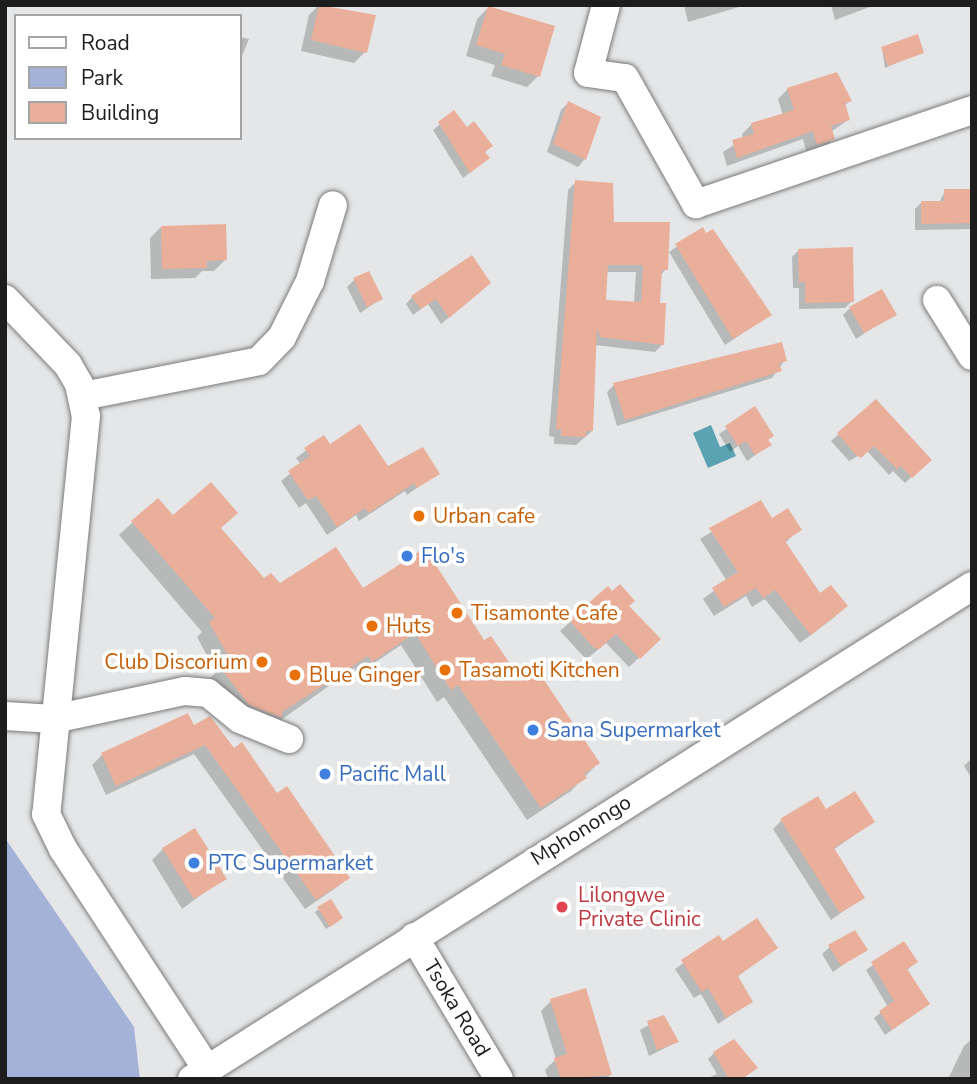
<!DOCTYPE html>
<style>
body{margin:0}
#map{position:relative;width:977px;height:1084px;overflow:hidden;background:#e5e6e7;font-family:"Nunito Sans",sans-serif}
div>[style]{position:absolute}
.green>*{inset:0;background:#a5b2d8}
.water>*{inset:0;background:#5ba3b2}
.shadow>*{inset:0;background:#0003}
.building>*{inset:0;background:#eaaf9b}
.roads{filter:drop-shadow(0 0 2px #7a7b7c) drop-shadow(0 0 2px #7a7b7c)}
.minor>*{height:28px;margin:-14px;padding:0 14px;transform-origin:14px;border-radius:14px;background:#fff}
.dots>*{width:19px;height:19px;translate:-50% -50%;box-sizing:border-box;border:4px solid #fff;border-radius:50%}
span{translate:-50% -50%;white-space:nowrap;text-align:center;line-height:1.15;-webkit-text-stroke:7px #fff;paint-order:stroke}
.food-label{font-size:21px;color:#c56008}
.left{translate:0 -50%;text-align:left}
.right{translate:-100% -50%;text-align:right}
.shop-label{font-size:21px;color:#366cbe}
.street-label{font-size:21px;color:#1d1d1e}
.health-label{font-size:21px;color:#be3a42}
.frame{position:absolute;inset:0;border:7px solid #1d1d1e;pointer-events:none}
.legend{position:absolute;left:14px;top:14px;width:228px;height:126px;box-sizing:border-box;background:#fff;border:2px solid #a5a5a5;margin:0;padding:9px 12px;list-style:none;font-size:21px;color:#1d1d1e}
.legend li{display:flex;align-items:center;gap:14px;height:35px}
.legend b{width:35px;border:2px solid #a5a5a5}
</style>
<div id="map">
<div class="green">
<i style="clip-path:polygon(5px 838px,134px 1027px,140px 1079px,5px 1079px)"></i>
</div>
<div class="water">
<i style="clip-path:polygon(711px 425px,720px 447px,730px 443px,736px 456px,708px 468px,693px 433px)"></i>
</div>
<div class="shadow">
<i style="clip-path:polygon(319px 5px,373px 17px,365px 52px,354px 63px,301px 51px,309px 15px)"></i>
<i style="clip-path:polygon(684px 5px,746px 5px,688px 22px)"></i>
<i style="clip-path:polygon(831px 5px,875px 5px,835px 20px)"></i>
<i style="clip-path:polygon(488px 8px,538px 76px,527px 87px,491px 76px,495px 65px,466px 56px,477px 19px)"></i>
<i style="clip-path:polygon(240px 37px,249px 39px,242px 56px,240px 56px)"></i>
<i style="clip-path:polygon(882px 48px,922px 52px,885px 68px)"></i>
<i style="clip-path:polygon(788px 89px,850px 101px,844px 106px,848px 120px,831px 132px,833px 139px,824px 148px,807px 154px,803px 139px,727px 166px,723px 152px,743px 139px,742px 134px,752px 124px,783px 115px,778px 99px)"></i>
<i style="clip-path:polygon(568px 103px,599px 118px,585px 159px,578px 167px,547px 152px,561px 110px)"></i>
<i style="clip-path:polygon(454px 113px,484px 153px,481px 164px,463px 178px,433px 130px)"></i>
<i style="clip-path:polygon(evenodd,576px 182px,612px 224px,666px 269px,660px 276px,658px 304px,663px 344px,655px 352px,595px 345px,592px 431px,576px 445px,554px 444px,554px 437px,549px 436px,568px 190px,576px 182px,606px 272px,636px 272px,634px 303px,604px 302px,606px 272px)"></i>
<i style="clip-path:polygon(945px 191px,972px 191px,972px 229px,915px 230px,915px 209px,921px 203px,939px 203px)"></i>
<i style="clip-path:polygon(161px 227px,225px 260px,214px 271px,202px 271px,195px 278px,151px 279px,150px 238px)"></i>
<i style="clip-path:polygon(702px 229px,770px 315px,725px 345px,669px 252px)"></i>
<i style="clip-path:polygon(799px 250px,852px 301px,845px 308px,799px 309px,799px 288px,793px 288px,792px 257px)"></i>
<i style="clip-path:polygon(354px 280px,381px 299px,360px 313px,347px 287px)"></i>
<i style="clip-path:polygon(482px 290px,441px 324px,428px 304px,413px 315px,406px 304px,412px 297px)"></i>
<i style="clip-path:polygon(850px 308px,894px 314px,856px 339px,843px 315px)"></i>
<i style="clip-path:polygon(785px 360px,772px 378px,617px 426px,607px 392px,614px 385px)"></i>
<i style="clip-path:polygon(876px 402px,930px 460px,905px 483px,893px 471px,889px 475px,867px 451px,849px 461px,831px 441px)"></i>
<i style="clip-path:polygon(755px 409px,769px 445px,747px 461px,738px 446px,730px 452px,719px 434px)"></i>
<i style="clip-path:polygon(324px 437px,330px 446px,388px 468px,437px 473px,407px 495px,405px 491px,359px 521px,356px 515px,327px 535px,306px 503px,299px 508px,281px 481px,301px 465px,296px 458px)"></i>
<i style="clip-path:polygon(760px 502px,772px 521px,800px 529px,785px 543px,836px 616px,800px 643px,765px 599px,752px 607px,746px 596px,714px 616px,703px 599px,727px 581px,700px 539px)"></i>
<i style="clip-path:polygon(173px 517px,219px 529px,264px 580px,279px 586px,362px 590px,484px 643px,598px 763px,571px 791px,527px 820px,444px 697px,437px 702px,401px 645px,358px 674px,354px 668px,267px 730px,207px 681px,216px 672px,197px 637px,202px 632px,119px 535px,133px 522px)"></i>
<i style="clip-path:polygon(608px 588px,659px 639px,629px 667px,606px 643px,588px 658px,584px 657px,560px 631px)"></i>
<i style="clip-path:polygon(193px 728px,233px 750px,276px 795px,348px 877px,337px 887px,305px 909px,194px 754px,106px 795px,92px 765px,102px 755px)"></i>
<i style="clip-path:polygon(972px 758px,972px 779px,964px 766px)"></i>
<i style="clip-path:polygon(826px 811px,873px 822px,833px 850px,863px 897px,831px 920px,773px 829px,781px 821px)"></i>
<i style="clip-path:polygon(163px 849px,224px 878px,182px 909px,152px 860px)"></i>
<i style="clip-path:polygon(330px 901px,338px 921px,326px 929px,315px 912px)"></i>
<i style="clip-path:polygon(719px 938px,723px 944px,776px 947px,737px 977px,751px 1002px,718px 1024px,701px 994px,694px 998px,675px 969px)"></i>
<i style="clip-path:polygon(903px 943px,916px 962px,906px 971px,928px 1004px,885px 1035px,874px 1018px,888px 1007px,866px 970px)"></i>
<i style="clip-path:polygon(830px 947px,865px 949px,833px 972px,822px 954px)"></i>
<i style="clip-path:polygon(551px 1001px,611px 1074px,606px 1079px,548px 1079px,545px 1070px,556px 1059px,541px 1011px)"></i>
<i style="clip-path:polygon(663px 1017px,677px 1042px,649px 1056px,640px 1030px)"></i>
<i style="clip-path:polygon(972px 1039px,972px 1079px,948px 1079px,964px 1046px)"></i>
<i style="clip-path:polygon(714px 1053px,756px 1068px,742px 1079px,706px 1079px,717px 1074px,708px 1059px)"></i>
</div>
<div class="building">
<i style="clip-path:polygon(319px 5px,376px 15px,367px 53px,311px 40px)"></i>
<i style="clip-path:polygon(488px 6px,555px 26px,540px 77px,501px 65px,505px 54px,476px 45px)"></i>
<i style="clip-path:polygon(918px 34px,924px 53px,888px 66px,881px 47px)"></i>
<i style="clip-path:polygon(837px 72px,852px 101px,845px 103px,850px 120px,831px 126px,835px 139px,817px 145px,813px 131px,737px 158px,732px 140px,754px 134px,751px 123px,794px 110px,787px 88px)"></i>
<i style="clip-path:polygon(568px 101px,601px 117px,586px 160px,553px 144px)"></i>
<i style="clip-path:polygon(454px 110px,467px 127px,474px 121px,493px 146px,485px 152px,490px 158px,470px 173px,438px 122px)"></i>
<i style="clip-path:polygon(evenodd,575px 180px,613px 183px,614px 222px,670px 222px,668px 270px,662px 270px,660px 303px,666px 303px,664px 345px,600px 337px,597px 328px,593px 431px,586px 431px,586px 437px,561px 436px,561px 429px,556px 429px,575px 180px,608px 265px,643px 265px,641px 302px,606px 300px,608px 265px)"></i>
<i style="clip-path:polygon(944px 189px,972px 189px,972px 223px,921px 224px,921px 201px,944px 201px)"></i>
<i style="clip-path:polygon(226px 224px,227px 260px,207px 261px,207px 268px,162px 269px,161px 226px)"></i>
<i style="clip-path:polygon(703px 227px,706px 233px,713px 229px,772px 315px,733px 339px,675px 244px)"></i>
<i style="clip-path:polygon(853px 247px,854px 302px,805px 303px,805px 282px,799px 282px,798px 249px)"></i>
<i style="clip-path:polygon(472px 255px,491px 283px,449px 318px,436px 299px,421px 309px,411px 296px)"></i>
<i style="clip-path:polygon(369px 271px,383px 299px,367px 307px,353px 278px)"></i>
<i style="clip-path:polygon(882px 289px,897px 315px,864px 333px,849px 307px)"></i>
<i style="clip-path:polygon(782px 342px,787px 361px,779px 363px,782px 371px,625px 420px,613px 383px)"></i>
<i style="clip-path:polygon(876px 399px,932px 460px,912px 478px,901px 466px,897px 469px,874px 446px,861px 458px,856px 455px,837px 433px)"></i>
<i style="clip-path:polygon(755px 406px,774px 436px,768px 440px,772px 445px,755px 455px,746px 441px,738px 446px,725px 426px)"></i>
<i style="clip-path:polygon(360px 424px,388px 466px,423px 447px,440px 474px,417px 488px,414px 483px,369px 513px,365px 508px,337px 527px,316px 496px,308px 500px,288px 471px,310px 456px,304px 448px,324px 435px,330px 444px)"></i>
<i style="clip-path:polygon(211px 482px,238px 513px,221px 528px,264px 578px,271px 573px,280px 583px,336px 547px,363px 588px,425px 548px,484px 640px,491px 636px,522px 681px,538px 671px,600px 763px,584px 774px,587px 778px,541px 808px,458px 685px,451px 690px,415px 633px,372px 662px,368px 656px,282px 712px,282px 718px,249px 705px,219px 666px,230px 659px,209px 622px,215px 618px,131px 521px,158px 498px,173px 515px)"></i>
<i style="clip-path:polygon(761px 500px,772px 518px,788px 508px,802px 530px,785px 541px,820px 593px,831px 585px,848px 606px,811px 635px,775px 590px,763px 598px,756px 588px,724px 607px,712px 588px,738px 572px,709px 528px)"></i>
<i style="clip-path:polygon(620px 584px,635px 601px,629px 606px,661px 639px,640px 659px,616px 634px,599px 649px,594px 648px,569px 620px,608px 586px,612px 591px)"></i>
<i style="clip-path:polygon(188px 713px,194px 725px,210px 716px,234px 748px,242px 742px,277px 793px,287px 786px,350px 878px,316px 900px,205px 745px,116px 786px,101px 753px)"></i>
<i style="clip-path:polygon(855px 791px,875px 822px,834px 848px,865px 898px,840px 913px,780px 819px,818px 796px,826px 809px)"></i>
<i style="clip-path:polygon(195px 828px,227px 879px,194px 899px,162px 848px)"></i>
<i style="clip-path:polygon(331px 899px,343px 918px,330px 927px,317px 907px)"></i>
<i style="clip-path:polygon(757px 918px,778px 948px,738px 976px,753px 1002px,726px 1018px,708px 988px,702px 992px,681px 960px,719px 935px,723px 941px)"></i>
<i style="clip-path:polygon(855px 930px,868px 950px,841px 966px,828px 945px)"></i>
<i style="clip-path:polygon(904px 941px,918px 962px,907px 969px,930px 1004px,892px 1030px,879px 1011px,894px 1001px,871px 962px)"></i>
<i style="clip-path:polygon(586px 988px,612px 1075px,561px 1079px,554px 1058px,567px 1054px,550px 999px)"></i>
<i style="clip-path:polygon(664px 1015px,679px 1042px,657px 1050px,647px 1021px)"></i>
<i style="clip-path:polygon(734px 1039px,758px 1068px,742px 1079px,729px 1079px,713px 1052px)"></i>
</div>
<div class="roads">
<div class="minor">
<i style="left:606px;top:5px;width:70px;rotate:104.8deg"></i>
<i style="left:588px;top:73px;width:37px;rotate:8deg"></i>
<i style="left:625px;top:78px;width:145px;rotate:60.6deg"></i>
<i style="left:696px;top:204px;width:292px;rotate:-18.8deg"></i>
<i style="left:5px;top:299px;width:91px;rotate:46.3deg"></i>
<i style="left:68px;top:365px;width:22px;rotate:60deg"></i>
<i style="left:79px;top:384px;width:33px;rotate:78deg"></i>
<i style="left:86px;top:416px;width:400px;rotate:95.7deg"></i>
<i style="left:46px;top:814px;width:39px;rotate:64deg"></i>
<i style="left:63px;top:849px;width:263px;rotate:56.8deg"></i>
<i style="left:937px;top:300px;width:66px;rotate:58deg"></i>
<i style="left:83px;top:396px;width:179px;rotate:-11.2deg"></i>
<i style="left:259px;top:361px;width:33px;rotate:-46deg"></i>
<i style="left:282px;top:337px;width:63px;rotate:-63.4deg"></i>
<i style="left:310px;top:281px;width:79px;rotate:-73.2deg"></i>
<i style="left:5px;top:716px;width:49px;rotate:3.5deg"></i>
<i style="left:54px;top:719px;width:134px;rotate:-12.1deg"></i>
<i style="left:185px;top:691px;width:23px;rotate:5deg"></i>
<i style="left:208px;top:693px;width:41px;rotate:39.1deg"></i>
<i style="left:240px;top:719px;width:53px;rotate:22.2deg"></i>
<i style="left:414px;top:937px;width:165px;rotate:59.1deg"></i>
<i style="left:192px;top:1079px;width:923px;rotate:-32.29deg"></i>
</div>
</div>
<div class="dots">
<i style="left:419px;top:516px;background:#e8710a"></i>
<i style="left:407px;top:556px;background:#3f7fe0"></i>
<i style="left:457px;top:613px;background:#e8710a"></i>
<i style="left:372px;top:626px;background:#e8710a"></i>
<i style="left:262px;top:662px;background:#e8710a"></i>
<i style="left:445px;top:670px;background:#e8710a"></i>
<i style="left:295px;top:675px;background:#e8710a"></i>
<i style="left:533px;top:730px;background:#3f7fe0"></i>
<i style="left:325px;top:774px;background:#3f7fe0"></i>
<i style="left:194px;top:863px;background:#3f7fe0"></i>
<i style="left:562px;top:907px;background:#e0444e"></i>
</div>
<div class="food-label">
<span class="left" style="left:433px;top:516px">Urban cafe</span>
<span class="left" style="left:471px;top:613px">Tisamonte Cafe</span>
<span class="left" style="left:386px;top:626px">Huts</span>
<span class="right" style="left:248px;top:662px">Club Discorium</span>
<span class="left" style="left:459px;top:670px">Tasamoti Kitchen</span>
<span class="left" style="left:309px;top:675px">Blue Ginger</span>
</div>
<div class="shop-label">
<span class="left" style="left:421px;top:556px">Flo's</span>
<span class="left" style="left:547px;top:730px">Sana Supermarket</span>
<span class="left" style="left:339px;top:774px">Pacific Mall</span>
<span class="left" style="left:208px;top:863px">PTC Supermarket</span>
</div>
<div class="street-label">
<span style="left:581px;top:830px;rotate:-32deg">Mphonongo</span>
<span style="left:457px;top:1008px;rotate:59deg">Tsoka Road</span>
</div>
<div class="health-label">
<span class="left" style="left:578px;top:907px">Lilongwe<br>Private Clinic</span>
</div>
<div class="frame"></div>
<ul class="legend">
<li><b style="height:9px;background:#fff"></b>Road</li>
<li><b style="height:19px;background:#a5b2d8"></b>Park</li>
<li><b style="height:19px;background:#eaaf9b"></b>Building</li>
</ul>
</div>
